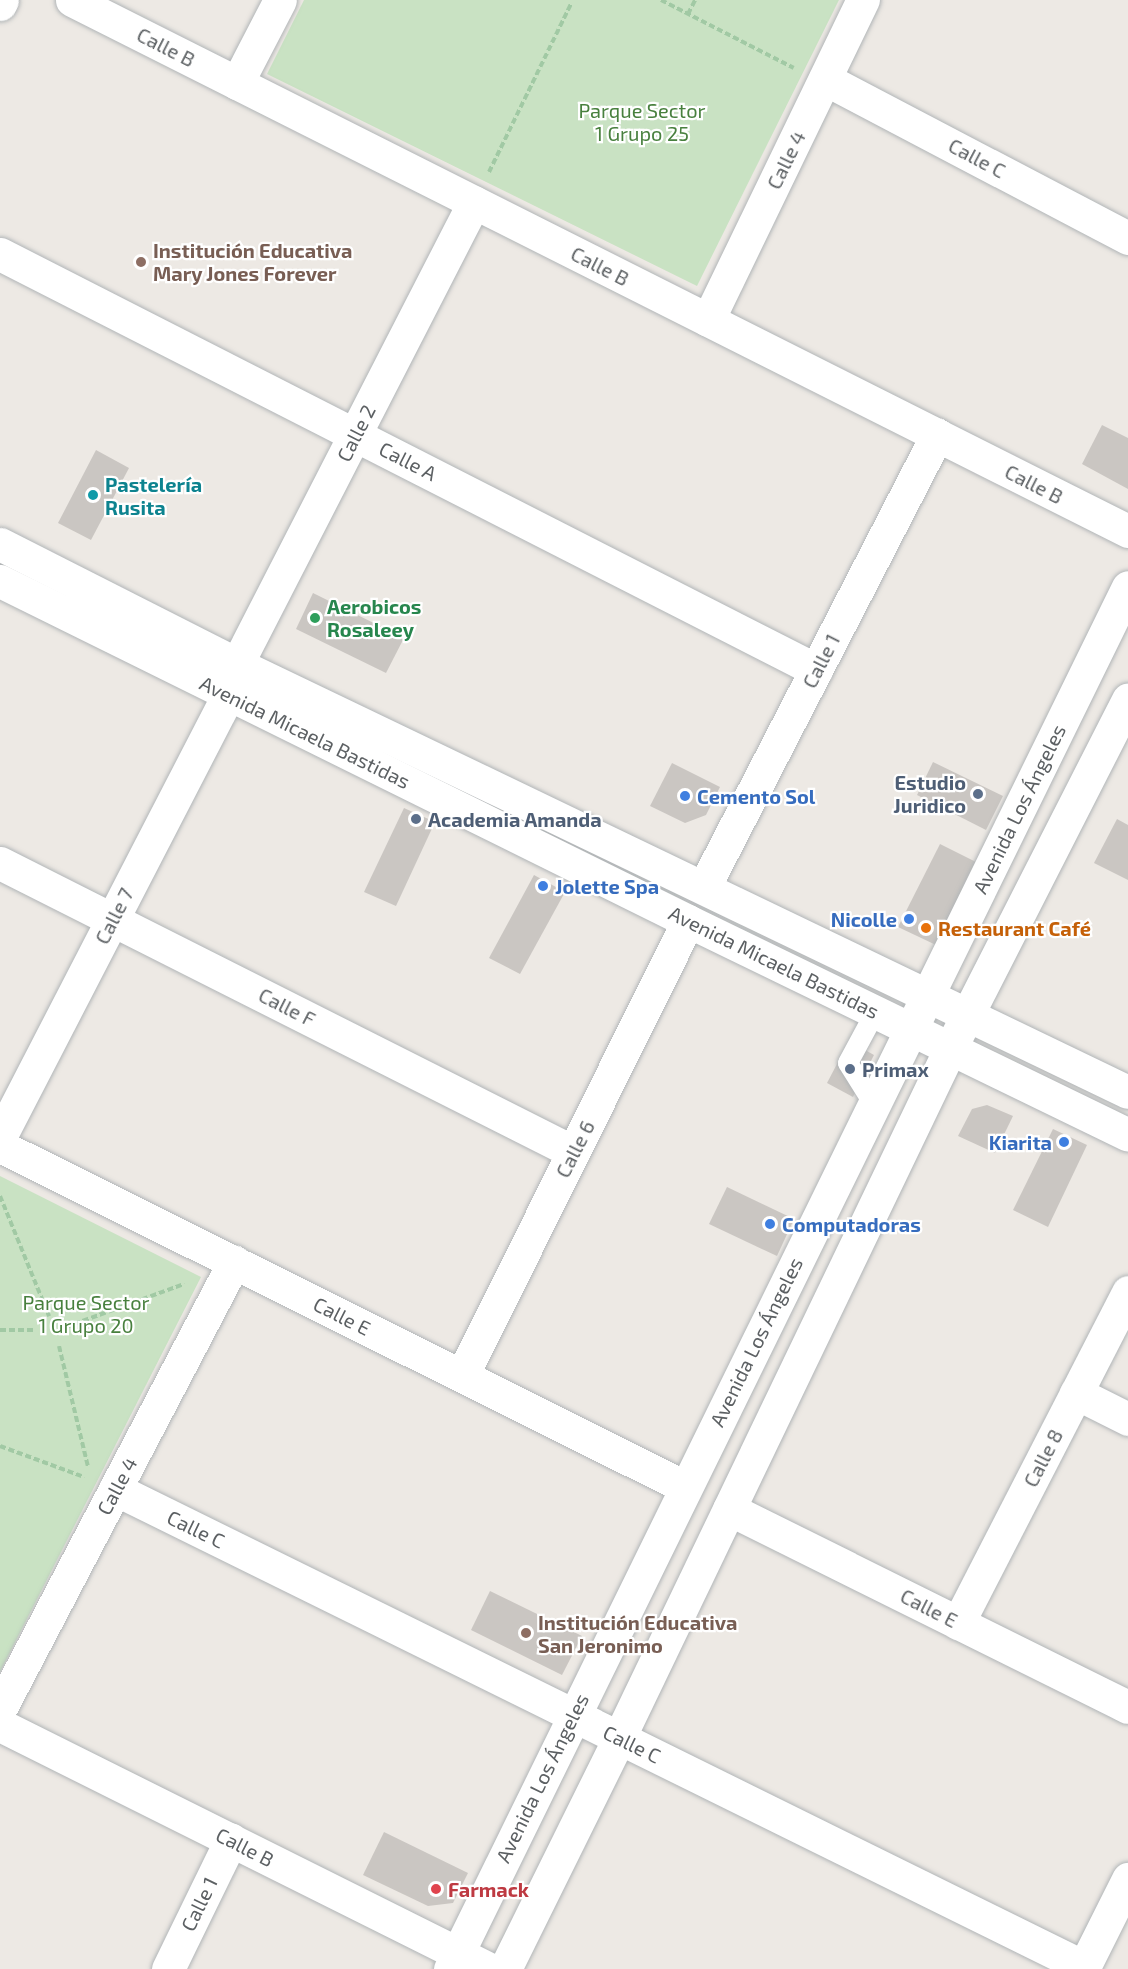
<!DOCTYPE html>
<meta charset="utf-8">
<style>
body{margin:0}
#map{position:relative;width:1128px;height:1969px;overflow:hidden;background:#ede9e4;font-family:"Exo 2",sans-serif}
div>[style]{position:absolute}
.green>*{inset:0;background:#c9e2c3}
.building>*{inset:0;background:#cac6c2}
.path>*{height:4px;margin-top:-2px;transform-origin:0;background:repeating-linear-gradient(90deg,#a1c9a4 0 6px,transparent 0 9px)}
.roads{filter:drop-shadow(0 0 2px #b1b5b7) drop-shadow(0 0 2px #b1b5b7)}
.service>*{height:20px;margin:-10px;padding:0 10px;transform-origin:10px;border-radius:10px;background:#fff}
.minor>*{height:33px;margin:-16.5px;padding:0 16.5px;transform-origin:16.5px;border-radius:16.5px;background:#fff}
.tertiary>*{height:33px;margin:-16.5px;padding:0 16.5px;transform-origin:16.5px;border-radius:16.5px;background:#fff}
.dots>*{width:16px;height:16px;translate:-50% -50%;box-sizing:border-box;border:3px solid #fff;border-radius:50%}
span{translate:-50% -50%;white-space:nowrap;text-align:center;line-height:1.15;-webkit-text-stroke:4.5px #fff;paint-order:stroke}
.street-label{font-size:20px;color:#5c6063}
.park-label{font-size:20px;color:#48803e}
.education-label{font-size:20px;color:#785e54;font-weight:700}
.left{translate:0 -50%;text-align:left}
.culture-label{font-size:20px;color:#0d838f;font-weight:700}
.leisure-label{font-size:20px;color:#27864d;font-weight:700}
.service-label{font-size:20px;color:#4e5e75;font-weight:700}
.right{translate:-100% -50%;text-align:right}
.shop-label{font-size:20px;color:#366cbe;font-weight:700}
.food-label{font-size:20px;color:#c56008;font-weight:700}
.health-label{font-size:20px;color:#be3a42;font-weight:700}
</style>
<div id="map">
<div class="green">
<i style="clip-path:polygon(304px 0,839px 0,697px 286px,267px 74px)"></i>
<i style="clip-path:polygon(0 1176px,201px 1277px,0 1672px)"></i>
</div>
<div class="building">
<i style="clip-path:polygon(1102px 425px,1128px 438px,1128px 489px,1082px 464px)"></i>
<i style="clip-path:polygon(96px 450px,129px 468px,91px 540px,58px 523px)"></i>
<i style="clip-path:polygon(313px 593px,404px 638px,386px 673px,296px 629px)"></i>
<i style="clip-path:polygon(933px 762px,1003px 796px,986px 830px,917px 795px)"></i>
<i style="clip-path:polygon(672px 763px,720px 787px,706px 815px,685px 823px,650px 806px)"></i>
<i style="clip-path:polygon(404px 808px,435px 822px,396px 906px,364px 892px)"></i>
<i style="clip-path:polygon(1117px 819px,1128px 825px,1128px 880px,1094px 863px)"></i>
<i style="clip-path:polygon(940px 844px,978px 863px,936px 945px,898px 927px)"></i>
<i style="clip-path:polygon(534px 875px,565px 892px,520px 974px,489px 958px)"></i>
<i style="clip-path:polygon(849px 1041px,874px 1055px,853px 1097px,827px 1083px)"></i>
<i style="clip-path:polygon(987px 1105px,1013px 1116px,995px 1153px,958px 1136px,972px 1109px)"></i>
<i style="clip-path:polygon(1053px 1129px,1087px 1145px,1048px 1227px,1013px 1210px)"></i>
<i style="clip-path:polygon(727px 1187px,794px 1219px,777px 1256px,709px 1224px)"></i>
<i style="clip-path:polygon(490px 1591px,582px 1636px,562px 1675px,471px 1630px)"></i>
<i style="clip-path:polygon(384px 1832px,468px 1873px,453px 1903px,428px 1906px,363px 1875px)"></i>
</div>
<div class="path">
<i style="left:661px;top:0;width:149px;rotate:27.1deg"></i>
<i style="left:688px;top:14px;width:16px;rotate:-63deg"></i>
<i style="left:489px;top:172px;width:187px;rotate:-64deg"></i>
<i style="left:0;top:1196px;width:130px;rotate:67.8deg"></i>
<i style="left:66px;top:1327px;width:126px;rotate:-20deg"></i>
<i style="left:0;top:1330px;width:34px"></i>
<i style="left:59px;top:1346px;width:124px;rotate:76.5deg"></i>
<i style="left:0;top:1446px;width:90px;rotate:20.3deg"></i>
</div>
<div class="roads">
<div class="service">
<i style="left:873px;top:1103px;width:47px;rotate:-122deg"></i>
<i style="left:848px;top:1063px;width:59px;rotate:-61.7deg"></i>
</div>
<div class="minor">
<i style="left:72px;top:0;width:1182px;rotate:26.7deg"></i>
<i style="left:0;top:4px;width:4px;rotate:-63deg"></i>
<i style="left:825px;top:79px;width:342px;rotate:27.7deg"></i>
<i style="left:237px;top:83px;width:93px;rotate:-62.6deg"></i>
<i style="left:0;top:254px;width:916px;rotate:27.01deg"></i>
<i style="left:708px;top:320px;width:356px;rotate:-64.2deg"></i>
<i style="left:237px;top:664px;width:519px;rotate:-62.84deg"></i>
<i style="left:0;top:863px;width:642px;rotate:26.76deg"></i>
<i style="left:704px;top:887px;width:509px;rotate:-62.73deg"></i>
<i style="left:0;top:1137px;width:499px;rotate:-62.7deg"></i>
<i style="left:0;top:1146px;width:765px;rotate:26.46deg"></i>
<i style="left:462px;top:1376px;width:508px;rotate:-63.59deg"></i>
<i style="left:1076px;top:1393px;width:58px;rotate:26.6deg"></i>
<i style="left:115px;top:1489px;width:1080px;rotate:26.26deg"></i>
<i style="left:729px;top:1509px;width:445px;rotate:26.4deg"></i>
<i style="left:958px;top:1623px;width:372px;rotate:-62.8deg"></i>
<i style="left:0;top:1709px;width:505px;rotate:-62.37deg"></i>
<i style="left:0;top:1725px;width:546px;rotate:26.52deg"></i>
<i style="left:168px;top:1969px;width:144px;rotate:-64deg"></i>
<i style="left:1083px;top:1969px;width:101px;rotate:-63.4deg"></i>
</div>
<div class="tertiary">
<i style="left:0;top:544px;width:266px;rotate:26.9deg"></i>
<i style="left:237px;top:664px;width:988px;rotate:25.66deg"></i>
<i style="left:0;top:581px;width:767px;rotate:26.3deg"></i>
<i style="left:688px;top:921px;width:489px;rotate:25.9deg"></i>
<i style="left:450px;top:1969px;width:1539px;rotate:-63.87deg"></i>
<i style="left:505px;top:1969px;width:258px;rotate:-63.7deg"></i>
<i style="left:619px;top:1738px;width:767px;rotate:-64.34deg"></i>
<i style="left:951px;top:1047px;width:390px;rotate:-63deg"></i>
</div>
</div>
<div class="dots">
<i style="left:141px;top:262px;background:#8d6e63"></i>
<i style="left:93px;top:495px;background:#0f9aa8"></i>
<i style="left:315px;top:618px;background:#2e9e5b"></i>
<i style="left:978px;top:794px;background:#5c6f8a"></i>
<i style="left:685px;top:796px;background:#3f7fe0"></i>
<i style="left:416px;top:819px;background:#5c6f8a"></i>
<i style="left:543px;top:886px;background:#3f7fe0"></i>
<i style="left:909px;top:919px;background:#3f7fe0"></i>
<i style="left:926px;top:928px;background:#e8710a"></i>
<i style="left:850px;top:1069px;background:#5c6f8a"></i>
<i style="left:1064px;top:1142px;background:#3f7fe0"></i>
<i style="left:770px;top:1224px;background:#3f7fe0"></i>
<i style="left:526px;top:1633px;background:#8d6e63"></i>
<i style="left:436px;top:1889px;background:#e0444e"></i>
</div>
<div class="street-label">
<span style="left:166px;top:47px;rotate:27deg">Calle B</span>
<span style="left:977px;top:158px;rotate:28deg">Calle C</span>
<span style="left:786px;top:160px;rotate:-64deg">Calle 4</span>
<span style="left:600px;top:266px;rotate:27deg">Calle B</span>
<span style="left:356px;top:433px;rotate:-63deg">Calle 2</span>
<span style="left:408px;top:461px;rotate:27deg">Calle A</span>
<span style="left:1034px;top:484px;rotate:27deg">Calle B</span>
<span style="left:821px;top:661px;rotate:-63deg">Calle 1</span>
<span style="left:305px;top:732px;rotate:26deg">Avenida Micaela Bastidas</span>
<span style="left:1019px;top:809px;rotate:-64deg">Avenida Los Ángeles</span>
<span style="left:114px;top:916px;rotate:-63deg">Calle 7</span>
<span style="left:774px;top:962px;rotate:26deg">Avenida Micaela Bastidas</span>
<span style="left:287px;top:1007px;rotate:27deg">Calle F</span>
<span style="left:575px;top:1149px;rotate:-63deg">Calle 6</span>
<span style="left:342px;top:1316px;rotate:27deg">Calle E</span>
<span style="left:756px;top:1342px;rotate:-64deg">Avenida Los Ángeles</span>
<span style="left:1043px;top:1458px;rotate:-63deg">Calle 8</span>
<span style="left:117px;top:1486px;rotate:-62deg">Calle 4</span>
<span style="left:196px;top:1529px;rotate:26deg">Calle C</span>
<span style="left:929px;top:1608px;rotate:27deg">Calle E</span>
<span style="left:632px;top:1744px;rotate:26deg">Calle C</span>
<span style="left:542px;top:1778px;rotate:-64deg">Avenida Los Ángeles</span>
<span style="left:245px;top:1847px;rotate:27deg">Calle B</span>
<span style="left:199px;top:1904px;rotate:-64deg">Calle 1</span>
</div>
<div class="park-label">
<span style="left:642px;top:122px">Parque Sector<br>1 Grupo 25</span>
<span style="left:86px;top:1314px">Parque Sector<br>1 Grupo 20</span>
</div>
<div class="education-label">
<span class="left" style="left:153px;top:262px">Institución Educativa<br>Mary Jones Forever</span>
<span class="left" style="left:538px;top:1634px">Institución Educativa<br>San Jeronimo</span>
</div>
<div class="culture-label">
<span class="left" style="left:105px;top:496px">Pastelería<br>Rusita</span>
</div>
<div class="leisure-label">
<span class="left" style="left:327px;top:618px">Aerobicos<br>Rosaleey</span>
</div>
<div class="service-label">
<span class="right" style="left:966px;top:794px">Estudio<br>Juridico</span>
<span class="left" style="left:428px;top:819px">Academia Amanda</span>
<span class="left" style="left:862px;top:1069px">Primax</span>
</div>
<div class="shop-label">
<span class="left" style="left:697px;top:796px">Cemento Sol</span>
<span class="left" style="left:555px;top:886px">Jolette Spa</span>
<span class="right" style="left:897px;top:919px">Nicolle</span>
<span class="right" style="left:1052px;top:1142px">Kiarita</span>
<span class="left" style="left:782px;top:1224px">Computadoras</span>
</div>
<div class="food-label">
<span class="left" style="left:938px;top:928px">Restaurant Café</span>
</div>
<div class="health-label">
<span class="left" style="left:448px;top:1889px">Farmack</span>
</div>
</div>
